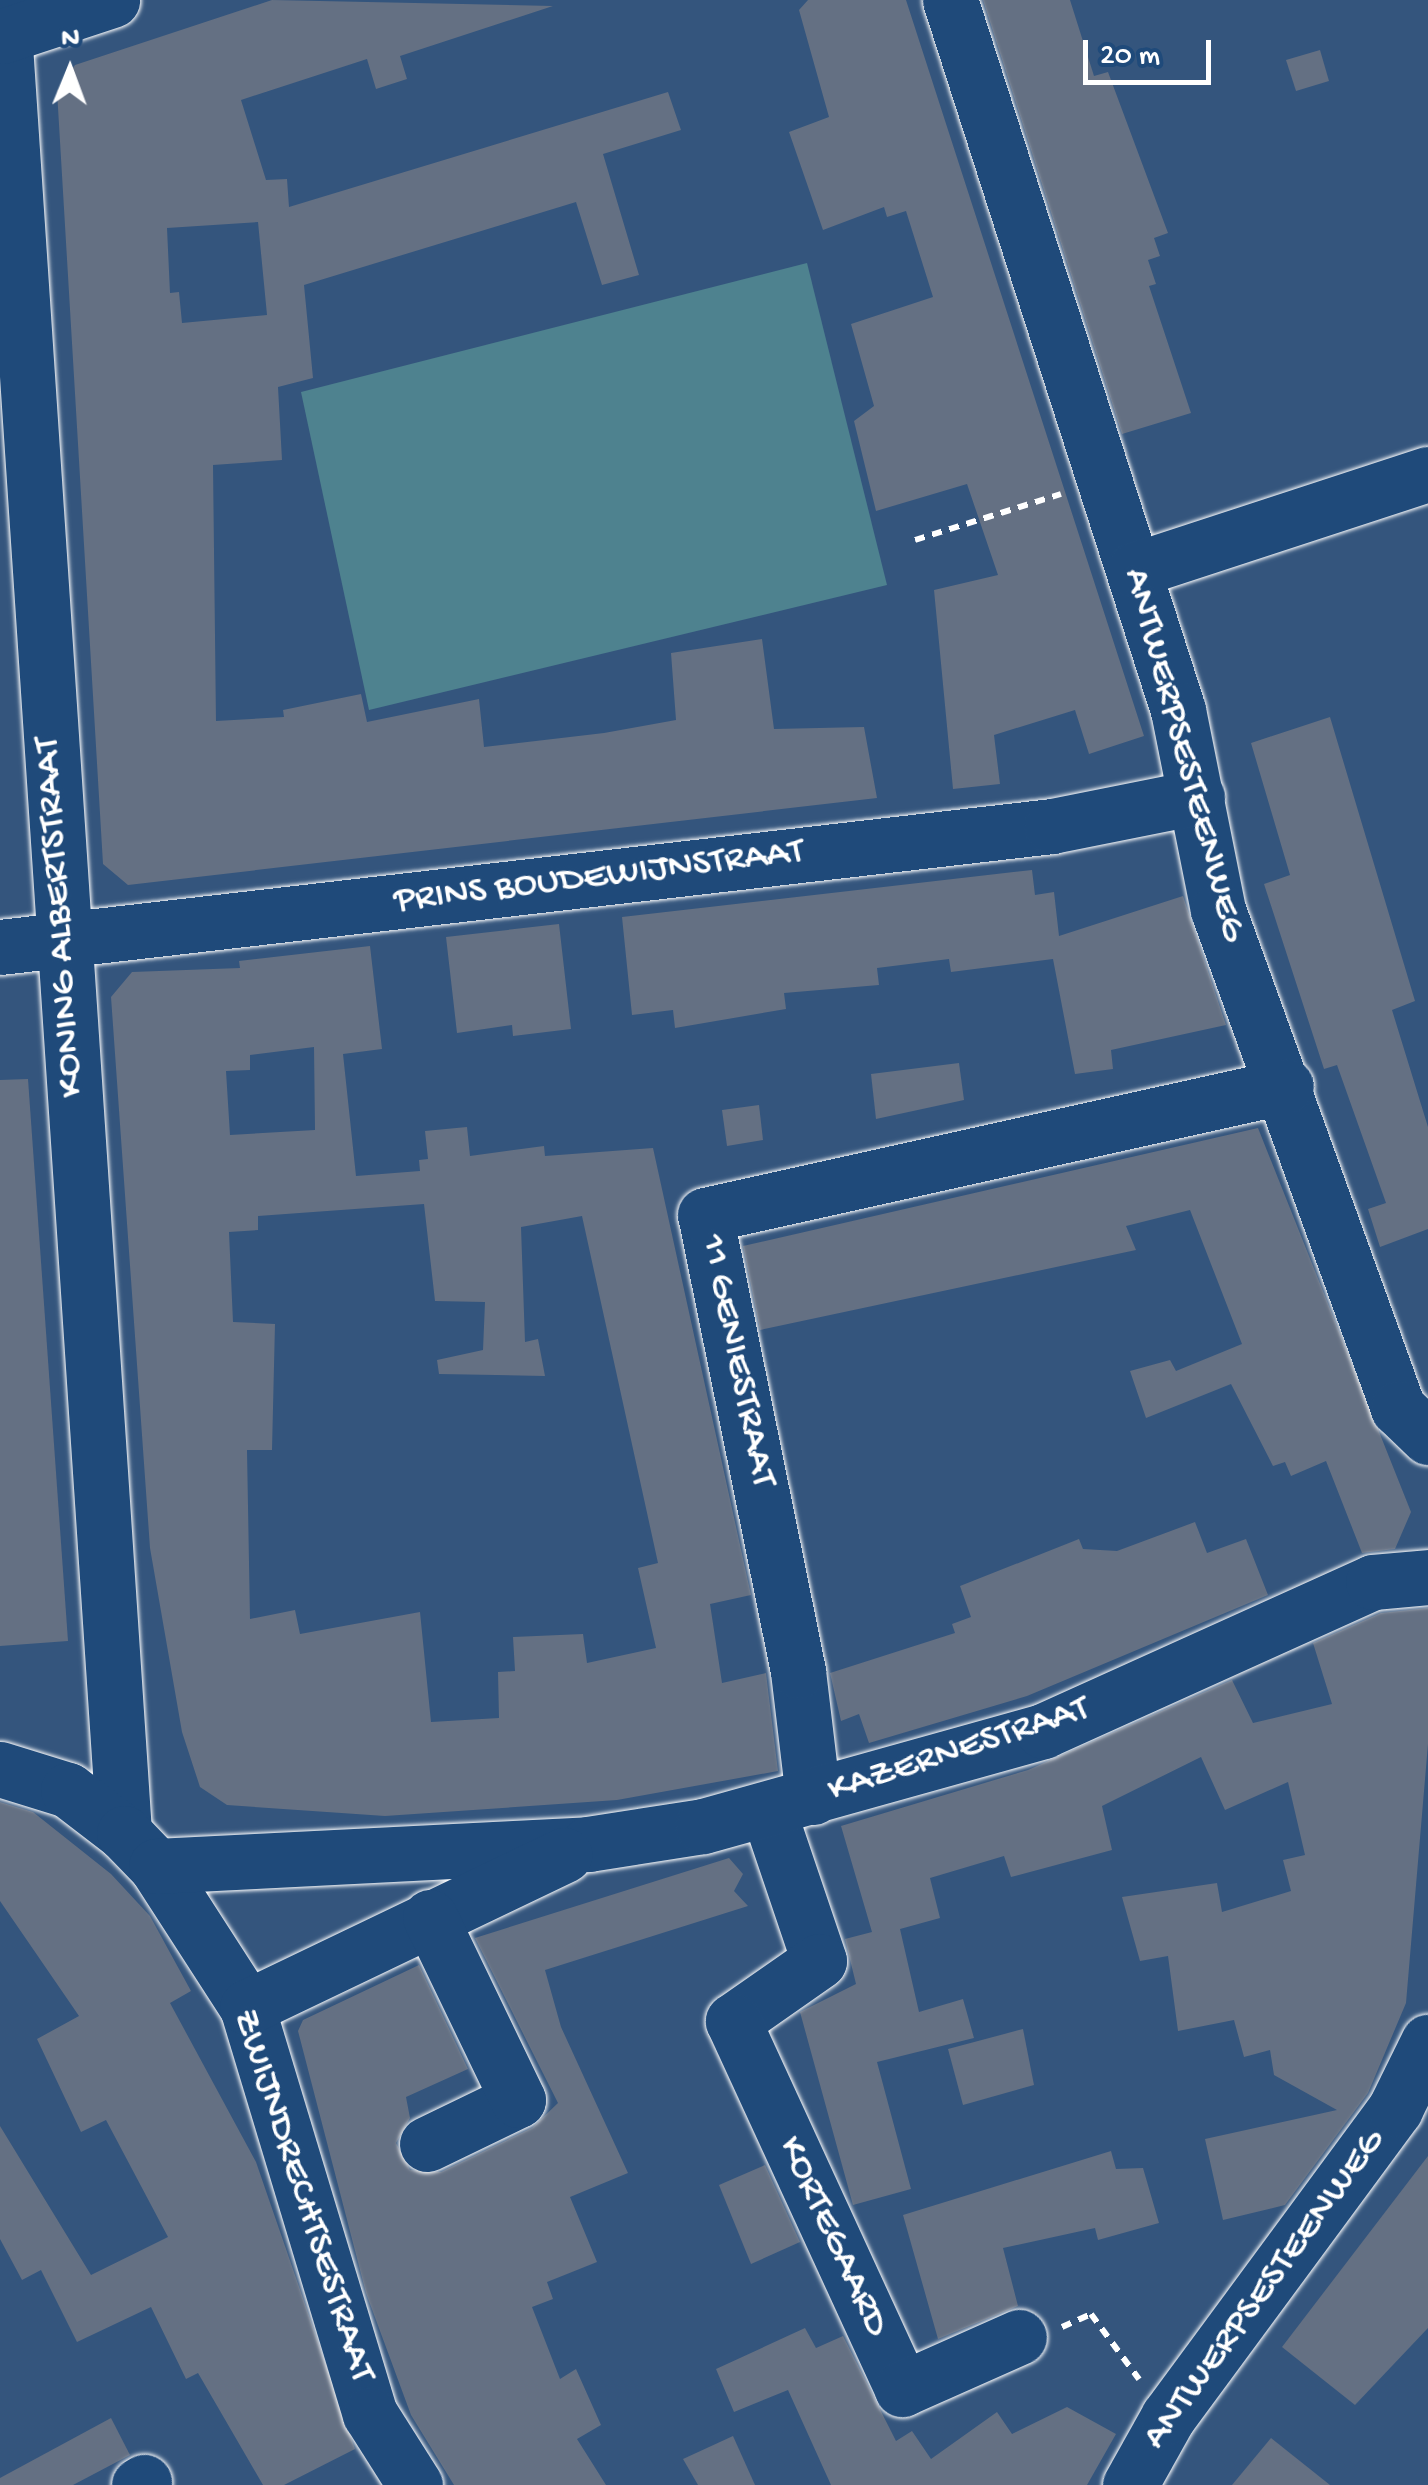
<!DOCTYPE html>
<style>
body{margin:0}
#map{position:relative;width:1428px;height:2485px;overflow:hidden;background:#34557d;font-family:"Gochi Hand",sans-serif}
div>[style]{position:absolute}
.green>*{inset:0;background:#4e828f}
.building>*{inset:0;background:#647083}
.path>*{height:6px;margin-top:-3px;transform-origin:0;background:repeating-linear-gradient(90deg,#fff 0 10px,transparent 0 18px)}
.roads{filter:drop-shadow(0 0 2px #fff) drop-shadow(0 0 2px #fff)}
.minor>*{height:55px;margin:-27.5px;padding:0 27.5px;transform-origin:27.5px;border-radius:27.5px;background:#1f4a7a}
span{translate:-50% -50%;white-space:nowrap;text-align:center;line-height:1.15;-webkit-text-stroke:8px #1f4a7a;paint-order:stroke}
.street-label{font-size:38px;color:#fff}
.north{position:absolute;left:20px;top:20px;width:100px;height:100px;-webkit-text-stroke:8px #1f4a7a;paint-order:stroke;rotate:1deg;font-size:28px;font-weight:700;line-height:40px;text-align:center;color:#fff}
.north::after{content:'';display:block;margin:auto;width:35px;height:45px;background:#fff;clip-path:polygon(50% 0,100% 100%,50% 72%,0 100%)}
.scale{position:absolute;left:1083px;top:40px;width:128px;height:45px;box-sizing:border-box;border:5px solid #fff;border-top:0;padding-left:12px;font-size:30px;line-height:35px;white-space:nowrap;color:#fff;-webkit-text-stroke:8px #1f4a7a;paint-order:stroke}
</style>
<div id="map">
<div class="green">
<i style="clip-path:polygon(807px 263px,887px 585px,369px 710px,301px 392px)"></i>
</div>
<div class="building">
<i style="clip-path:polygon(evenodd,272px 0,553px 6px,400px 56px,407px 79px,376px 89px,367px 59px,241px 100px,266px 180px,287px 179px,289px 207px,668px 92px,681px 130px,603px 154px,639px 275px,602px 285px,576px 202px,304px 285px,313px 378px,278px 387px,282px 460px,213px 465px,216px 721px,284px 717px,283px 710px,361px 694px,367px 722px,479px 699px,484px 747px,604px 733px,676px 720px,671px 653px,762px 639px,774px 729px,864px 727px,877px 798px,128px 885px,103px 864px,57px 91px,75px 65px,272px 0,258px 222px,267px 315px,182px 323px,179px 292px,170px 293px,167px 228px,258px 222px)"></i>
<i style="clip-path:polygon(808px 0,906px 0,1144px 736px,1089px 754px,1075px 710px,994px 735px,1000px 784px,953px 789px,934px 590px,998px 575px,967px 484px,876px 511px,854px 421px,874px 406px,851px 324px,933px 297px,906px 211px,887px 217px,884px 207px,823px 230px,789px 132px,829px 117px,799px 10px)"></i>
<i style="clip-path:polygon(983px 0,1070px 0,1094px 76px,1108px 72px,1168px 233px,1154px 238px,1160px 256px,1148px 260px,1156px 284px,1149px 286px,1191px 413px,1122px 434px)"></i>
<i style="clip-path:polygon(1320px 50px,1329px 81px,1296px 91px,1286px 60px)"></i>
<i style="clip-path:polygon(1330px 717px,1415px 1001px,1392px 1010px,1428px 1127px,1428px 1229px,1380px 1247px,1368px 1209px,1386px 1203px,1337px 1065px,1324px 1069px,1264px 884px,1290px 875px,1251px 743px)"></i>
<i style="clip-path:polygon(1032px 870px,1035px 895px,1054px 892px,1059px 936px,1183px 896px,1226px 1025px,1111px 1050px,1113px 1069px,1075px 1074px,1053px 959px,951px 972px,949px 959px,877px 968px,879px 985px,784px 993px,786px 1009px,675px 1028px,673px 1010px,632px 1015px,622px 917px)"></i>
<i style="clip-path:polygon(559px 924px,571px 1029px,513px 1036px,512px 1025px,457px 1033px,446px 937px)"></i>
<i style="clip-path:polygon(evenodd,370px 946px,382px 1049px,343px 1054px,356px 1176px,420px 1171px,419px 1160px,428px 1159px,425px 1131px,467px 1127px,470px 1156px,544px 1146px,545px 1156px,653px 1148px,751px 1595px,710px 1604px,722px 1683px,766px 1673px,778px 1771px,617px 1800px,385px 1816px,227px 1805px,200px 1787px,182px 1732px,150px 1548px,111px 997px,132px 972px,240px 968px,239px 961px,370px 946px,314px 1047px,315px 1130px,230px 1135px,226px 1071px,250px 1070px,250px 1055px,314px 1047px,370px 946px,424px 1204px,435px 1301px,485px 1302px,483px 1350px,437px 1360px,439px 1374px,545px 1376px,538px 1339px,525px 1342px,521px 1227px,582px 1216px,658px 1563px,638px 1568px,656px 1648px,587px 1663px,583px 1634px,513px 1637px,515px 1671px,498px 1672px,499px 1718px,431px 1722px,420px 1612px,300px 1634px,295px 1610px,250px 1619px,247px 1450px,272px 1450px,275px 1324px,233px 1322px,229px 1232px,258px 1230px,258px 1216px,424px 1204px)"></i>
<i style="clip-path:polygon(959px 1063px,964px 1100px,876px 1119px,871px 1074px)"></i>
<i style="clip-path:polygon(28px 1079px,68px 1641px,0 1646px,0 1080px)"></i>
<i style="clip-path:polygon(759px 1105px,763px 1140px,727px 1146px,722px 1110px)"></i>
<i style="clip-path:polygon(1258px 1128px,1411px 1512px,1395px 1549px,1362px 1553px,1326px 1461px,1291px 1476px,1285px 1462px,1273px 1466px,1231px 1384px,1146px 1418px,1130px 1371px,1170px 1360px,1176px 1371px,1242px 1344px,1190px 1210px,1126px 1226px,1136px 1250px,760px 1330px,743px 1246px)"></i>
<i style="clip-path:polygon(1195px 1522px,1207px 1553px,1246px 1539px,1268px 1595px,1027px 1696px,869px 1743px,859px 1714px,841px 1721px,830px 1673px,955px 1633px,952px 1624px,971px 1617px,960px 1586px,1079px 1539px,1083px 1549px,1117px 1551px)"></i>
<i style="clip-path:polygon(1428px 1608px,1428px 1744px,1406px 2003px,1368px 2093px,1285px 2205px,1223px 2220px,1205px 2139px,1337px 2110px,1274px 2075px,1270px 2050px,1244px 2057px,1234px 2020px,1178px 2031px,1168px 1956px,1140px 1961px,1122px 1897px,1217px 1883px,1222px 1912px,1291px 1891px,1283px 1860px,1305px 1855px,1288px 1782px,1225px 1810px,1201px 1757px,1102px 1806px,1112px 1850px,1011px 1877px,1004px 1856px,930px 1878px,940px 1918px,900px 1929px,919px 2012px,963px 1999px,974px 2038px,877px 2062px,911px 2189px,853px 2205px,800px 2012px,856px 1984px,845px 1939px,872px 1932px,841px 1826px,1028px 1770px,1232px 1680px,1253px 1723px,1332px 1704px,1313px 1643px,1381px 1613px)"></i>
<i style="clip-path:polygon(0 1802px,33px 1812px,111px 1874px,150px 1916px,191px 1991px,170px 2003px,256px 2162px,355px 2449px,284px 2485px,263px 2485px,198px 2373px,186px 2379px,151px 2307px,77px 2342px,41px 2270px,22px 2280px,0 2239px,0 2126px,91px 2275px,168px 2237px,106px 2120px,81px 2132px,37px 2039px,79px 2016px,0 1901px)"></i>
<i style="clip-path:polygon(729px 1858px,743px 1874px,734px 1891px,748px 1906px,545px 1970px,561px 2027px,628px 2173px,570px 2197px,597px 2262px,547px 2282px,553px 2299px,532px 2307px,560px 2379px,576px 2369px,601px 2425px,577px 2439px,606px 2485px,454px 2485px,411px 2415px,366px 2293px,298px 2031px,303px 2020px,419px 1965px,468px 2069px,406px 2097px,410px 2118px,396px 2143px,410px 2170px,441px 2172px,532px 2128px,558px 2103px,475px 1938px)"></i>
<i style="clip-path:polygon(1023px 2029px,1034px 2085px,963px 2105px,948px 2049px)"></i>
<i style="clip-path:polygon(1111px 2151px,1116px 2169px,1143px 2168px,1159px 2223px,1098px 2240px,1095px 2228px,1003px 2248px,1018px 2306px,938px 2339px,903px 2215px)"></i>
<i style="clip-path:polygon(1428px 2156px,1428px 2328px,1355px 2405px,1282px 2347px)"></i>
<i style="clip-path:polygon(765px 2165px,800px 2242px,751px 2264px,719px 2185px)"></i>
<i style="clip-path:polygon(805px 2328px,816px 2348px,843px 2336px,896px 2441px,912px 2431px,931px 2459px,997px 2412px,1012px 2434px,1067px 2407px,1116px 2434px,1087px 2485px,831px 2485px,788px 2390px,734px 2412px,716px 2369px)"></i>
<i style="clip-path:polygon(111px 2418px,130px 2455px,73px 2485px,0 2485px,0 2478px)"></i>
<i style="clip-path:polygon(733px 2436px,755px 2485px,698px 2485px,683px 2459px)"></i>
<i style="clip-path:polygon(1271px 2438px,1330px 2485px,1232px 2485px)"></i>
</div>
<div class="path">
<i style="left:915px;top:540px;width:153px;rotate:-17.5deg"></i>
<i style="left:1062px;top:2327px;width:32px;rotate:-24deg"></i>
<i style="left:1091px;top:2314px;width:81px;rotate:53.6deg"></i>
</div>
<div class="roads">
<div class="minor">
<i style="left:2px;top:0;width:1837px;rotate:86.19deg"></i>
<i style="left:950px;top:0;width:746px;rotate:72.2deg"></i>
<i style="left:1178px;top:710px;width:204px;rotate:78.7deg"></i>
<i style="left:1218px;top:910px;width:530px;rotate:70.13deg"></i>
<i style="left:1398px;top:1408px;width:42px;rotate:44deg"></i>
<i style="left:3px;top:36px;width:115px;rotate:-18.3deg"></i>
<i style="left:1134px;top:570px;width:309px;rotate:-18.1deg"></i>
<i style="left:0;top:947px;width:1059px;rotate:-6.56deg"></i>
<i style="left:1052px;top:826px;width:148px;rotate:-11.3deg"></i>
<i style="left:0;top:1769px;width:71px;rotate:17.2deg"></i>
<i style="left:68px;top:1790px;width:71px;rotate:37.5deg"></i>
<i style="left:124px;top:1833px;width:46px;rotate:45.9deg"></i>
<i style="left:156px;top:1866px;width:168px;rotate:57.2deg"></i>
<i style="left:247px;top:2007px;width:425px;rotate:73.2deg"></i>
<i style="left:370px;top:2414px;width:84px;rotate:57.6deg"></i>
<i style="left:813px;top:1797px;width:127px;rotate:-96.8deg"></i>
<i style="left:798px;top:1671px;width:465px;rotate:-101.5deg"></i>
<i style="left:705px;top:1215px;width:595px;rotate:-12.52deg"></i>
<i style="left:768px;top:1810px;width:159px;rotate:71.3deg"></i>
<i style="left:819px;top:1961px;width:105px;rotate:145.1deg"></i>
<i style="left:733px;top:2021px;width:405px;rotate:65.3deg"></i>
<i style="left:902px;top:2389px;width:128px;rotate:-24deg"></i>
<i style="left:156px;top:1866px;width:433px;rotate:-2.9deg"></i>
<i style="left:588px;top:1844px;width:116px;rotate:-8.9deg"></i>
<i style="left:703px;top:1826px;width:353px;rotate:-15.6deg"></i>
<i style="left:1043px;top:1731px;width:362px;rotate:-24.3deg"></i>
<i style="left:1373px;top:1582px;width:55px;rotate:-5.2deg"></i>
<i style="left:247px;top:2007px;width:352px;rotate:-25.6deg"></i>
<i style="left:427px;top:2144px;width:101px;rotate:-25.8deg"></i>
<i style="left:518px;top:2100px;width:203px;rotate:-115.7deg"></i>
<i style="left:139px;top:2485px;width:6px;rotate:-31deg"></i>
<i style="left:1130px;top:2485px;width:78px;rotate:-60.8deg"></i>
<i style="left:1168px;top:2417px;width:383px;rotate:-53.6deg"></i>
<i style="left:1395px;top:2109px;width:75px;rotate:-63.8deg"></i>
</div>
</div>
<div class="street-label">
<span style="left:1183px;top:755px;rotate:75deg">ANTWERPSESTEENWEG</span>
<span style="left:599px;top:878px;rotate:-7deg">PRINS BOUDEWIJNSTRAAT</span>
<span style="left:61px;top:917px;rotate:-94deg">KONING ALBERTSTRAAT</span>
<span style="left:736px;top:1361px;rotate:78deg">11 GENIESTRAAT</span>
<span style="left:959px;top:1751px;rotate:-18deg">KAZERNESTRAAT</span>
<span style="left:302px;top:2196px;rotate:72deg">ZWIJNDRECHTSESTRAAT</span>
<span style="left:832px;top:2237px;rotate:65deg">KORTEGAARD</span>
<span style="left:1265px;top:2290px;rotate:-54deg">ANTWERPSESTEENWEG</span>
</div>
<div class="north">N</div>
<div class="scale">20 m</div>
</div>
